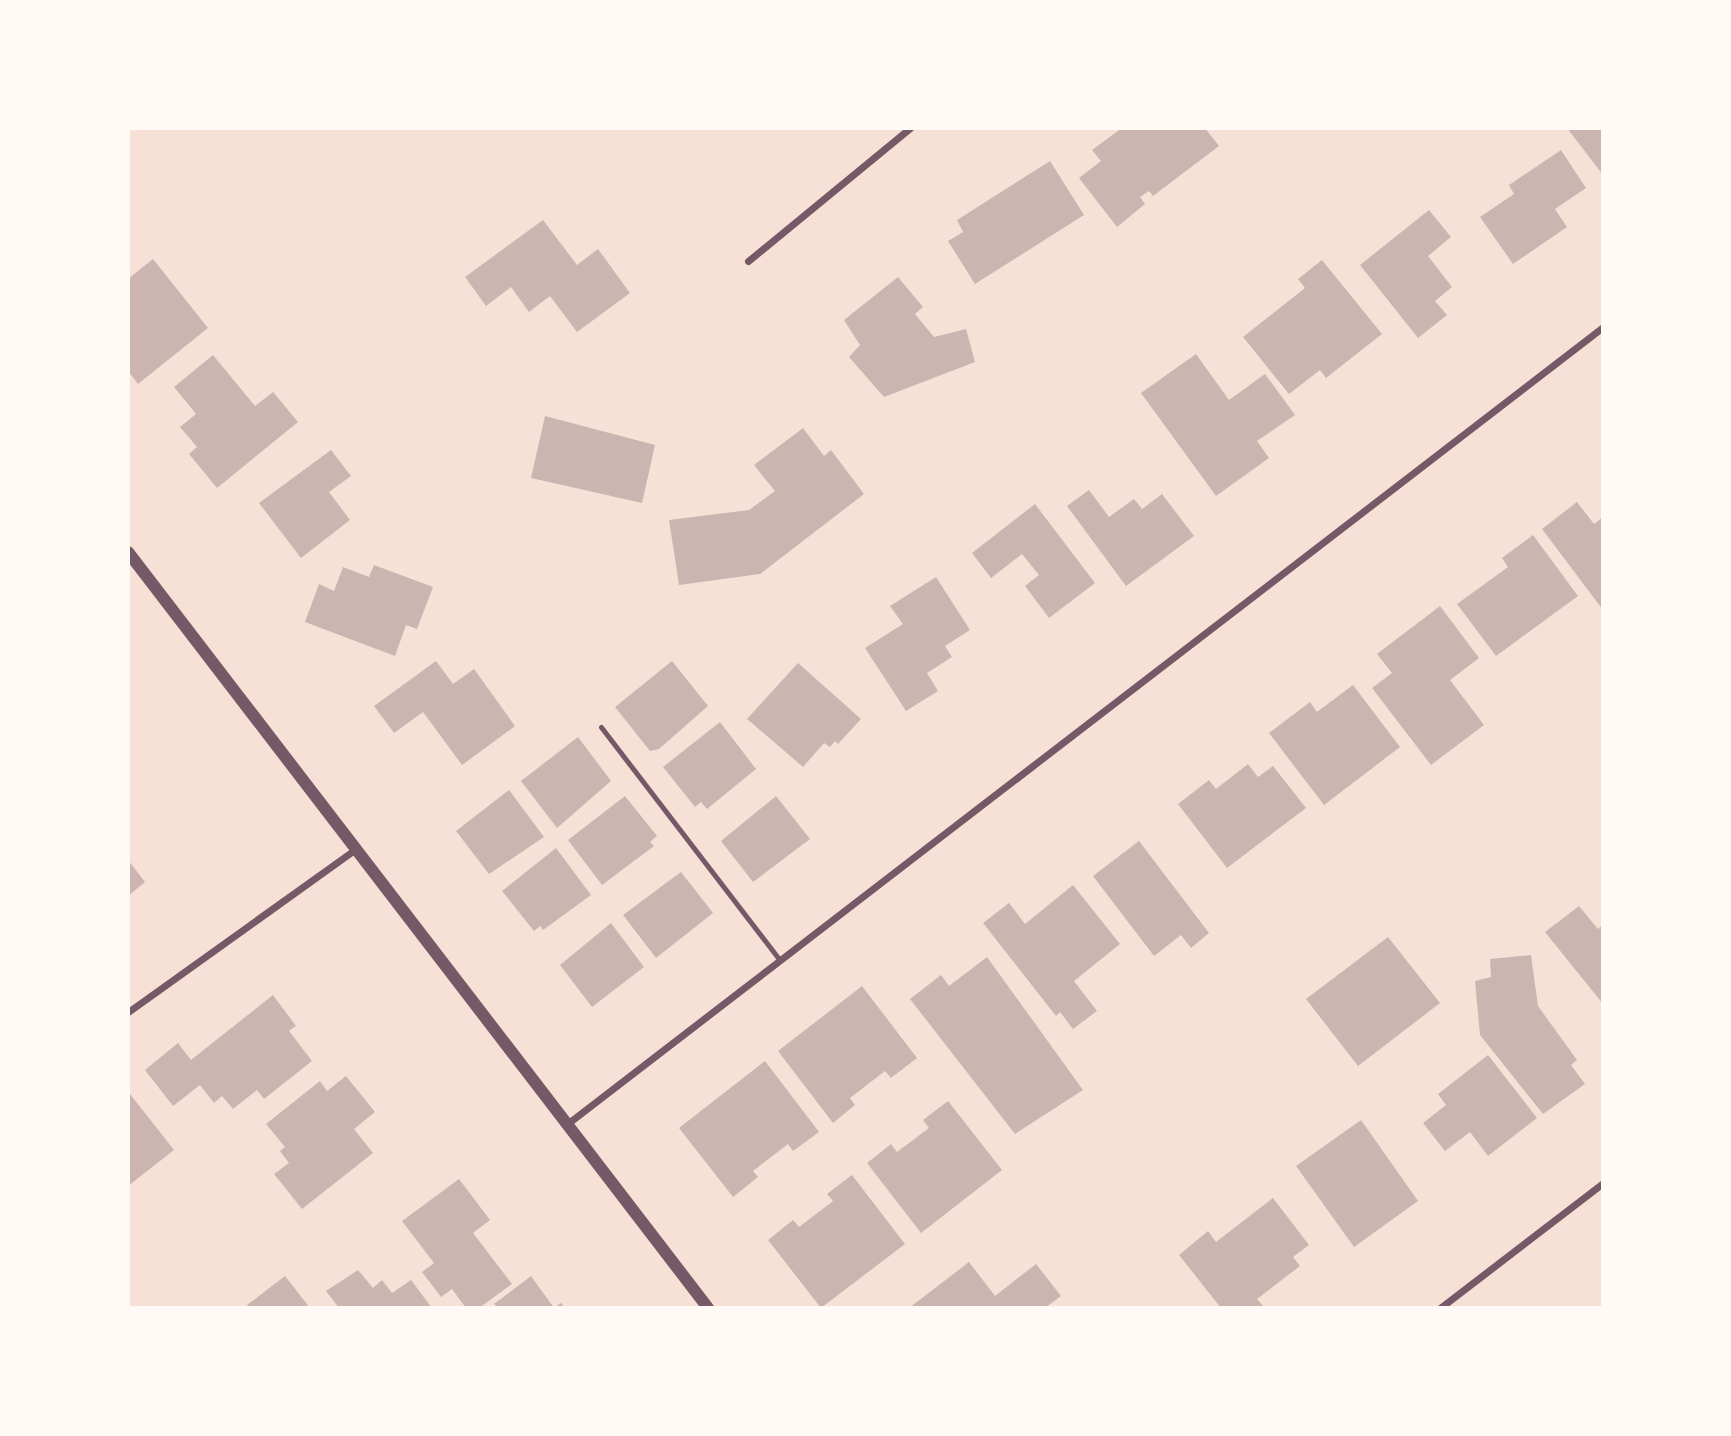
<!DOCTYPE html>
<style>
body{margin:0}
#map{position:relative;width:1731px;height:1436px;overflow:hidden;background:#f7e1d7;font-family:"Asap Condensed",sans-serif}
div>[style]{position:absolute}
.building>*{inset:0;background:#ccb4b1}
.service>*{height:5px;margin:-2.5px;padding:0 2.5px;transform-origin:2.5px;border-radius:2.5px;background:#755966}
.minor>*{height:7px;margin:-3.5px;padding:0 3.5px;transform-origin:3.5px;border-radius:3.5px;background:#755966}
.tertiary>*{height:12px;margin:-6px;padding:0 6px;transform-origin:6px;border-radius:6px;background:#755966}
span{translate:-50% -50%;white-space:nowrap;text-align:center;line-height:1.15;-webkit-text-stroke:5px #fffaf5;paint-order:stroke}
.frame{position:absolute;inset:0;border:130px solid #fffaf5;pointer-events:none}
</style>
<div id="map">
<div class="building">
<i style="clip-path:polygon(1122px 128px,1205px 128px,1219px 146px,1153px 196px,1149px 191px,1140px 197px,1145px 204px,1117px 227px,1079px 178px,1101px 161px,1092px 150px)"></i>
<i style="clip-path:polygon(1567px 128px,1603px 128px,1603px 175px)"></i>
<i style="clip-path:polygon(1561px 150px,1586px 188px,1555px 209px,1567px 227px,1513px 264px,1480px 217px,1514px 194px,1509px 185px)"></i>
<i style="clip-path:polygon(1050px 161px,1084px 215px,975px 284px,948px 241px,963px 232px,957px 220px)"></i>
<i style="clip-path:polygon(1429px 210px,1451px 237px,1428px 256px,1452px 287px,1435px 301px,1447px 315px,1418px 338px,1360px 265px)"></i>
<i style="clip-path:polygon(543px 220px,577px 265px,598px 249px,630px 293px,577px 332px,550px 296px,529px 312px,511px 287px,486px 306px,465px 277px)"></i>
<i style="clip-path:polygon(153px 259px,208px 328px,138px 384px,128px 371px,128px 279px)"></i>
<i style="clip-path:polygon(1322px 260px,1382px 334px,1326px 378px,1320px 370px,1289px 394px,1243px 337px,1305px 288px,1298px 279px)"></i>
<i style="clip-path:polygon(898px 277px,923px 307px,915px 314px,934px 337px,966px 329px,975px 362px,884px 397px,849px 357px,860px 345px,844px 320px)"></i>
<i style="clip-path:polygon(1196px 354px,1229px 400px,1265px 374px,1295px 415px,1257px 441px,1269px 458px,1216px 496px,1141px 393px)"></i>
<i style="clip-path:polygon(213px 355px,255px 406px,273px 392px,298px 422px,217px 488px,189px 454px,197px 447px,180px 427px,196px 414px,174px 387px)"></i>
<i style="clip-path:polygon(545px 416px,655px 445px,642px 503px,531px 478px)"></i>
<i style="clip-path:polygon(803px 428px,824px 456px,831px 450px,864px 494px,760px 574px,679px 585px,669px 520px,749px 510px,775px 491px,754px 465px)"></i>
<i style="clip-path:polygon(331px 450px,351px 476px,329px 492px,350px 520px,301px 558px,259px 503px)"></i>
<i style="clip-path:polygon(1089px 490px,1109px 517px,1134px 499px,1142px 509px,1162px 494px,1194px 536px,1126px 586px,1067px 506px)"></i>
<i style="clip-path:polygon(1577px 502px,1594px 524px,1603px 517px,1603px 610px,1542px 529px)"></i>
<i style="clip-path:polygon(1035px 504px,1095px 583px,1049px 618px,1025px 586px,1039px 575px,1022px 554px,991px 578px,972px 553px)"></i>
<i style="clip-path:polygon(1533px 535px,1578px 596px,1496px 656px,1457px 604px,1508px 567px,1502px 558px)"></i>
<i style="clip-path:polygon(374px 565px,433px 587px,417px 629px,406px 625px,395px 656px,305px 622px,319px 584px,334px 591px,343px 567px,369px 577px)"></i>
<i style="clip-path:polygon(936px 577px,970px 630px,945px 646px,952px 657px,927px 673px,938px 691px,906px 711px,865px 648px,903px 624px,890px 606px)"></i>
<i style="clip-path:polygon(1440px 606px,1479px 658px,1450px 680px,1484px 725px,1431px 765px,1372px 688px,1392px 673px,1377px 654px)"></i>
<i style="clip-path:polygon(436px 661px,453px 684px,474px 669px,515px 726px,462px 765px,423px 712px,394px 733px,374px 706px)"></i>
<i style="clip-path:polygon(672px 661px,708px 706px,659px 749px,650px 751px,615px 707px)"></i>
<i style="clip-path:polygon(798px 663px,861px 719px,838px 744px,835px 741px,830px 747px,824px 743px,803px 767px,747px 719px)"></i>
<i style="clip-path:polygon(1353px 685px,1400px 747px,1324px 805px,1269px 733px,1310px 702px,1317px 712px)"></i>
<i style="clip-path:polygon(720px 722px,756px 769px,707px 809px,701px 802px,695px 807px,663px 767px)"></i>
<i style="clip-path:polygon(578px 737px,611px 781px,557px 828px,521px 781px)"></i>
<i style="clip-path:polygon(1248px 764px,1258px 777px,1273px 766px,1306px 808px,1227px 868px,1178px 804px,1209px 780px,1216px 789px)"></i>
<i style="clip-path:polygon(509px 790px,544px 837px,489px 874px,456px 831px)"></i>
<i style="clip-path:polygon(625px 796px,657px 836px,650px 842px,654px 846px,602px 885px,568px 840px)"></i>
<i style="clip-path:polygon(776px 796px,810px 839px,753px 882px,721px 841px)"></i>
<i style="clip-path:polygon(1139px 841px,1209px 933px,1191px 948px,1181px 935px,1154px 956px,1093px 876px)"></i>
<i style="clip-path:polygon(556px 848px,591px 895px,543px 930px,540px 926px,534px 931px,502px 891px)"></i>
<i style="clip-path:polygon(128px 860px,145px 882px,128px 896px)"></i>
<i style="clip-path:polygon(681px 872px,713px 913px,656px 958px,623px 915px)"></i>
<i style="clip-path:polygon(1073px 885px,1120px 944px,1074px 981px,1097px 1011px,1073px 1029px,1060px 1012px,1056px 1016px,983px 923px,1009px 903px,1025px 924px)"></i>
<i style="clip-path:polygon(1579px 906px,1598px 929px,1603px 924px,1603px 1004px,1545px 932px)"></i>
<i style="clip-path:polygon(611px 923px,644px 967px,592px 1007px,560px 965px)"></i>
<i style="clip-path:polygon(1388px 937px,1440px 1003px,1358px 1066px,1306px 999px)"></i>
<i style="clip-path:polygon(1531px 955px,1538px 1006px,1577px 1060px,1571px 1065px,1585px 1084px,1543px 1114px,1480px 1035px,1475px 981px,1491px 977px,1490px 959px)"></i>
<i style="clip-path:polygon(987px 957px,1083px 1090px,1015px 1134px,910px 999px,941px 975px,949px 986px)"></i>
<i style="clip-path:polygon(862px 986px,917px 1058px,891px 1078px,885px 1071px,850px 1098px,855px 1105px,833px 1123px,778px 1051px)"></i>
<i style="clip-path:polygon(273px 995px,296px 1026px,289px 1031px,312px 1061px,264px 1099px,257px 1090px,233px 1109px,222px 1096px,214px 1103px,200px 1085px,173px 1106px,145px 1070px,178px 1043px,191px 1060px)"></i>
<i style="clip-path:polygon(1488px 1055px,1537px 1118px,1488px 1156px,1470px 1132px,1445px 1151px,1423px 1123px,1446px 1105px,1438px 1094px)"></i>
<i style="clip-path:polygon(765px 1061px,819px 1132px,793px 1151px,788px 1144px,753px 1171px,758px 1177px,733px 1197px,679px 1128px)"></i>
<i style="clip-path:polygon(346px 1076px,375px 1112px,354px 1129px,373px 1153px,302px 1209px,274px 1174px,289px 1163px,280px 1151px,285px 1147px,266px 1124px,320px 1081px,327px 1091px)"></i>
<i style="clip-path:polygon(130px 1094px,174px 1150px,128px 1186px,128px 1096px)"></i>
<i style="clip-path:polygon(948px 1101px,1002px 1170px,921px 1233px,867px 1163px,891px 1144px,897px 1152px,929px 1128px,923px 1120px)"></i>
<i style="clip-path:polygon(1361px 1120px,1418px 1201px,1354px 1247px,1296px 1166px)"></i>
<i style="clip-path:polygon(852px 1175px,905px 1244px,821px 1308px,768px 1240px,793px 1220px,799px 1227px,833px 1201px,827px 1194px)"></i>
<i style="clip-path:polygon(459px 1179px,490px 1220px,473px 1233px,512px 1284px,479px 1308px,466px 1308px,452px 1289px,441px 1297px,422px 1272px,434px 1263px,402px 1221px)"></i>
<i style="clip-path:polygon(1273px 1198px,1309px 1245px,1293px 1257px,1300px 1266px,1257px 1299px,1265px 1308px,1221px 1308px,1179px 1255px,1208px 1231px,1216px 1242px)"></i>
<i style="clip-path:polygon(969px 1262px,995px 1296px,1036px 1264px,1061px 1296px,1045px 1308px,909px 1308px)"></i>
<i style="clip-path:polygon(358px 1270px,373px 1288px,382px 1280px,392px 1293px,411px 1280px,432px 1308px,339px 1308px,326px 1291px)"></i>
<i style="clip-path:polygon(285px 1276px,310px 1308px,250px 1308px,247px 1305px)"></i>
<i style="clip-path:polygon(531px 1276px,554px 1308px,561px 1303px,565px 1308px,498px 1308px,494px 1304px)"></i>
</div>
<div class="service">
<i style="left:601px;top:727px;width:292px;rotate:52.5deg"></i>
</div>
<div class="minor">
<i style="left:748px;top:261px;width:210px;rotate:-39.4deg"></i>
<i style="left:128px;top:1012px;width:280px;rotate:-35.6deg"></i>
<i style="left:567px;top:1124px;width:1307px;rotate:-37.57deg"></i>
<i style="left:1440px;top:1308px;width:205px;rotate:-37.5deg"></i>
</div>
<div class="tertiary">
<i style="left:128px;top:552px;width:953px;rotate:52.5deg"></i>
</div>
<div class="frame"></div>
</div>
